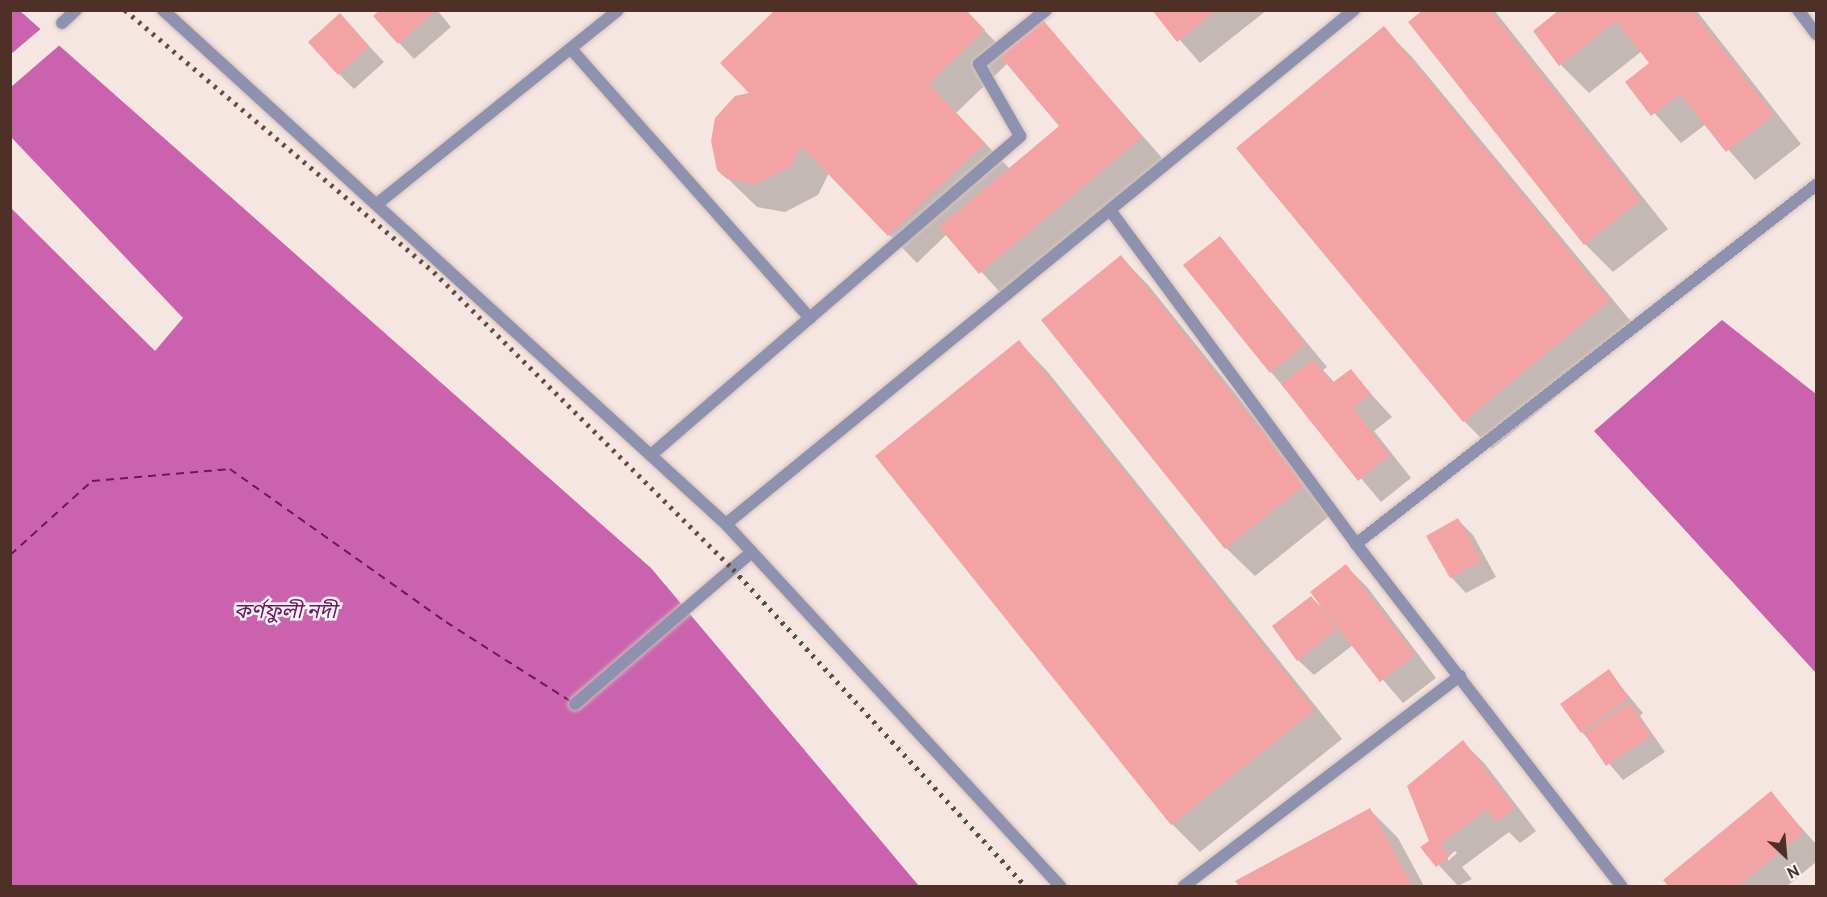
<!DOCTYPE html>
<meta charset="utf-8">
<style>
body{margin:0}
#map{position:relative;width:1827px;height:897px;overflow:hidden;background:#f6e6e1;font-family:Cabin,"Noto Sans Bengali",sans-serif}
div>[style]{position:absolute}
.water>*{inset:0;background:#ca62ad}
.pier>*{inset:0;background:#f6e6e1}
.shadow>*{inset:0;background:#0003}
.ferry>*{height:1.5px;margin-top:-0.75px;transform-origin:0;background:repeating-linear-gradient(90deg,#74135e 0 8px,transparent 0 14px)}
.building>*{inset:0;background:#f3a3a3}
.roads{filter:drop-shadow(0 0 2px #d4c2bc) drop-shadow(0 0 2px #d4c2bc)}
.lane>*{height:12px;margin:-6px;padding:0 6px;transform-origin:6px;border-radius:6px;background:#8e92ae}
.rail>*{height:4.5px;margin-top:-2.25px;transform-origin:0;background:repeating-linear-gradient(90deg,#654940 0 3px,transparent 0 9px)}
span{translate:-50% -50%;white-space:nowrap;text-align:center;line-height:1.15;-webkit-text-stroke:5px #f7f7f7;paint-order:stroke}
.water-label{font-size:21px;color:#74135e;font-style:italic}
.frame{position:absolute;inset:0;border:12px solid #4e3027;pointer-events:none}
.north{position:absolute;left:1755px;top:825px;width:60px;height:60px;-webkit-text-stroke:4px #f7f7f7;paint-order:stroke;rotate:154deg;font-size:16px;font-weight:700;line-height:24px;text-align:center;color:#4e3027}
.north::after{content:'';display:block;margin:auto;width:21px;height:27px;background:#4e3027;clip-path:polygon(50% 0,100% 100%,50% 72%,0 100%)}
</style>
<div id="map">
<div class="water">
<i style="clip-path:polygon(10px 11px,20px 11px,651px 568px,919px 886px,11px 886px)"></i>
<i style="clip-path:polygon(1722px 320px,1816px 394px,1816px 673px,1594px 431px)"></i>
</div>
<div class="pier">
<i style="clip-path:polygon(43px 27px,62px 43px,11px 87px,11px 54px)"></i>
<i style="clip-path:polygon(11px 137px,183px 318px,155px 351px,11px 208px)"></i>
</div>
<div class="shadow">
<i style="clip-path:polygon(382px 10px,437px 10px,451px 27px,414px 59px,375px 17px)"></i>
<i style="clip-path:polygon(evenodd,965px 10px,1006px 53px,1043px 22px,1169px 166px,1008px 301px,947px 234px,917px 263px,829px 173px,818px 195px,785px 212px,757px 207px,719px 170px,752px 94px,965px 10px,1008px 63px,1061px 126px,1010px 169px,956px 113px,1008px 63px)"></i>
<i style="clip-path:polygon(1154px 10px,1267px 10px,1200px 63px)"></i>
<i style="clip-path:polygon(1426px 10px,1494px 10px,1668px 229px,1613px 272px,1585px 244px)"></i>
<i style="clip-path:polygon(1561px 10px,1696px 10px,1801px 144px,1755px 180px,1706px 124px,1681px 143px,1627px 82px,1651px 63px,1642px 51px,1589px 93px,1561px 65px)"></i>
<i style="clip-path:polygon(1384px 29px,1412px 57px,1638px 330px,1492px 449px,1464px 421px)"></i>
<i style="clip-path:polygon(355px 31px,384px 62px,354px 89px,339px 74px)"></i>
<i style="clip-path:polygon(1220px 238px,1327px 367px,1323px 370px,1335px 383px,1350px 371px,1392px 417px,1374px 431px,1411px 478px,1381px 502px,1271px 372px)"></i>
<i style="clip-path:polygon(1121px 257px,1149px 286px,1332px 514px,1255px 576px,1226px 548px)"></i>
<i style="clip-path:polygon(1019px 342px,1047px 371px,1342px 739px,1200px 852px,1172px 824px)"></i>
<i style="clip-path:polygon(1458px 520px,1473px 535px,1496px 577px,1466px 593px,1451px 577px,1428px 536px)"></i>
<i style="clip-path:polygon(1346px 566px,1368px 588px,1436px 678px,1403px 703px,1353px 645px,1314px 675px,1298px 660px,1311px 598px,1328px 612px)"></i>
<i style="clip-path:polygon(1608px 671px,1643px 713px,1640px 716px,1665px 752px,1623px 780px,1582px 732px)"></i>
<i style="clip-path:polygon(evenodd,1463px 742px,1485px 764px,1536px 831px,1520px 843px,1509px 832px,1462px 867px,1472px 879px,1458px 886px,1423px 848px,1431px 842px,1463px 742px,1455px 851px,1457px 853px,1448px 861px,1448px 857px,1455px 851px)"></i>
<i style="clip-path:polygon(1770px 793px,1816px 844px,1816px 862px,1787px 886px,1670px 886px,1665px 880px)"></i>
<i style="clip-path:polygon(1370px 810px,1398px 838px,1424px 886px,1240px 886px,1238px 881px)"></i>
</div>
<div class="ferry">
<i style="left:10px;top:555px;width:110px;rotate:-42.1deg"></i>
<i style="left:92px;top:481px;width:139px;rotate:-5deg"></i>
<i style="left:230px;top:469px;width:265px;rotate:35.3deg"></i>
<i style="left:446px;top:622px;width:147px;rotate:32.5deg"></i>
</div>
<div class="building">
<i style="clip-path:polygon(380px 10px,437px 10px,398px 44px,373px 16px)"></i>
<i style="clip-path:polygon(775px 10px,966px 10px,985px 30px,929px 84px,985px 143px,888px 236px,801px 146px,790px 167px,756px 184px,727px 179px,717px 170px,711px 141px,715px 118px,735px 96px,749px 93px,720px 63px)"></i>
<i style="clip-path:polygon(1152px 10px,1217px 10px,1177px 42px)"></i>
<i style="clip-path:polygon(1423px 10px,1490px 10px,1641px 200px,1584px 245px,1408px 22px)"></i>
<i style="clip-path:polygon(1559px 10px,1692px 10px,1774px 115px,1726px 152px,1680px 94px,1651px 116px,1625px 82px,1649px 63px,1616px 21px,1559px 66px,1533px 31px)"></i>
<i style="clip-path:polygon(340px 13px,369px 46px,338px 75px,308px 42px)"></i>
<i style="clip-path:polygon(1043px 20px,1142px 137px,979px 274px,939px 227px,1059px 126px,1000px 56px)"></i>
<i style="clip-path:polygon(1384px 26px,1610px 301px,1463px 422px,1236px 148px)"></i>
<i style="clip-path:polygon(1220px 236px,1306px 344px,1270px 373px,1183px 265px)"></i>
<i style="clip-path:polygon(1121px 255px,1305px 485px,1225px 549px,1041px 320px)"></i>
<i style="clip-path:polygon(1019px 340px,1315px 710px,1171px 825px,875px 456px)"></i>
<i style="clip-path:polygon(1313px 359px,1332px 383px,1351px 369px,1371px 394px,1353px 408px,1390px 455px,1358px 481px,1281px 384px)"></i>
<i style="clip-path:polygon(1458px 518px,1482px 561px,1450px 578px,1426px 536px)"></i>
<i style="clip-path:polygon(1346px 564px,1415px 655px,1380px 682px,1310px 592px)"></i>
<i style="clip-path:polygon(1311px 596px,1337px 630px,1297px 661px,1272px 626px)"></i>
<i style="clip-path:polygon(1609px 669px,1629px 698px,1581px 733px,1560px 704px)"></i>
<i style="clip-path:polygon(1630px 703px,1651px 736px,1606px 766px,1584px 733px)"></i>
<i style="clip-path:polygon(1463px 740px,1515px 808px,1496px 822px,1487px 809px,1441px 844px,1450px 856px,1436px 867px,1420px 847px,1429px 841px,1407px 786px)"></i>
<i style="clip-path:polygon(1771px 791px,1804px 832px,1738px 886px,1668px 886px,1663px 880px)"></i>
<i style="clip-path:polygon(1370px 808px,1413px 886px,1239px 886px,1235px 881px)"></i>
</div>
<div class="roads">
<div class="lane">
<i style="left:163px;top:10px;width:762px;rotate:42.4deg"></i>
<i style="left:726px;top:524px;width:493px;rotate:47.3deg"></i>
<i style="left:1798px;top:10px;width:30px;rotate:53deg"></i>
<i style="left:62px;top:23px;width:19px;rotate:-43deg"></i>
<i style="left:571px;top:49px;width:360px;rotate:48.4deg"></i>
<i style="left:377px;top:204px;width:309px;rotate:-38.8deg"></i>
<i style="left:1110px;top:210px;width:415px;rotate:53.6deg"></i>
<i style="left:1356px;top:544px;width:433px;rotate:52.2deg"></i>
<i style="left:651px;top:455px;width:488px;rotate:-40.8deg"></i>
<i style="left:1020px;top:136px;width:83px;rotate:-119.7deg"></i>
<i style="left:979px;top:64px;width:86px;rotate:-38.9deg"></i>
<i style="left:726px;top:524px;width:812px;rotate:-39.3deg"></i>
<i style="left:1356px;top:544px;width:584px;rotate:-37.97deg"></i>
<i style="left:575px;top:704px;width:233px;rotate:-40.7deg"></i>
<i style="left:1184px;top:886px;width:347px;rotate:-37.3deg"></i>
</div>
</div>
<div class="rail">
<i style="left:125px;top:10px;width:405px;rotate:40.3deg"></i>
<i style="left:434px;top:272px;width:421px;rotate:44.8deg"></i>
<i style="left:733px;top:569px;width:432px;rotate:47.3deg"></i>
</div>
<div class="water-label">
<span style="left:285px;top:611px">কর্ণফুলী নদী</span>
</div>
<div class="frame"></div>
<div class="north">N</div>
</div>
